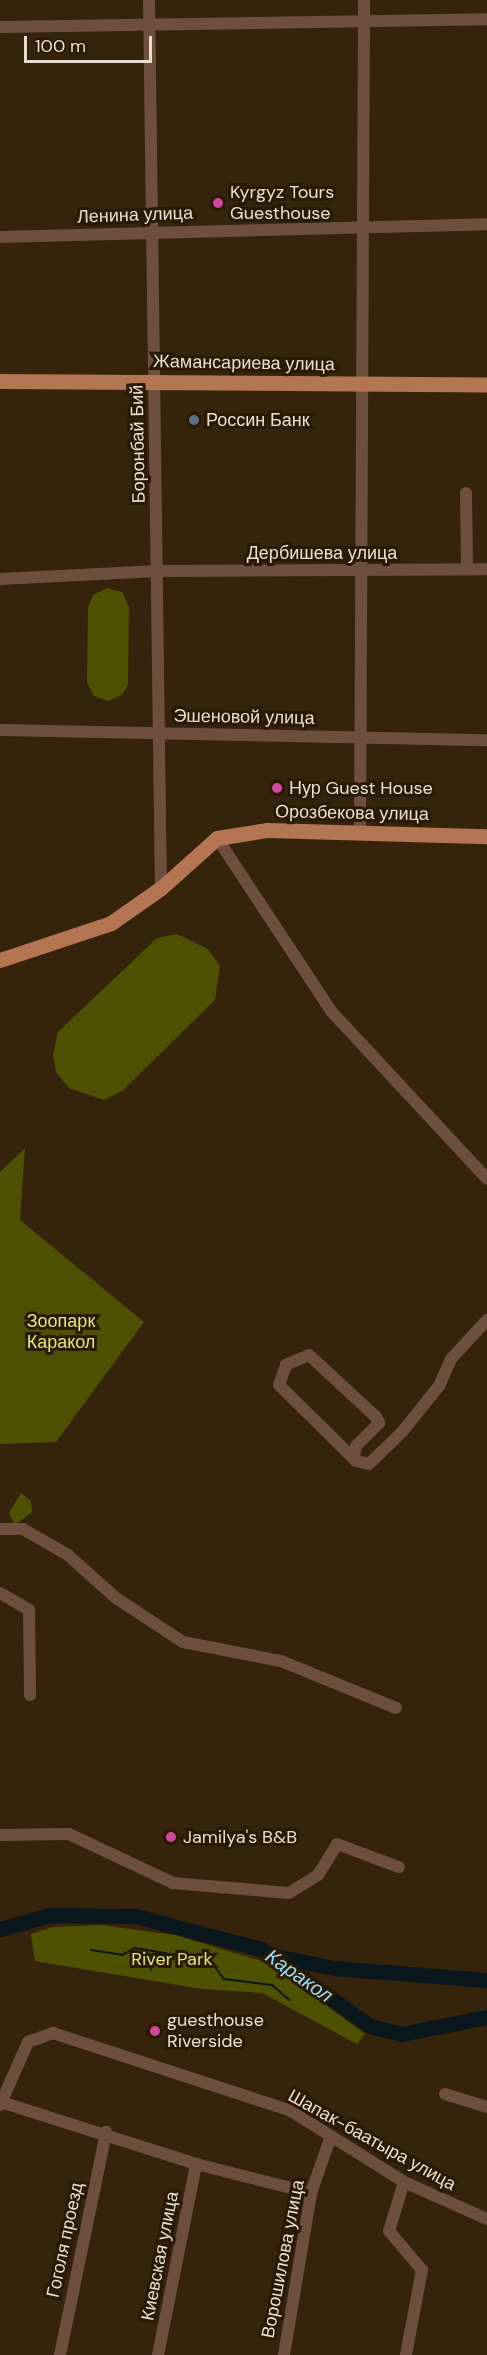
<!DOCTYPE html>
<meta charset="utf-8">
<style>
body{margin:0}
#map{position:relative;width:487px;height:2355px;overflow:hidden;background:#35230b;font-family:"DM Sans",sans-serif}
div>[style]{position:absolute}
.green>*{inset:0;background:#4f5102}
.stream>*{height:2px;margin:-1px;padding:0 1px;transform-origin:1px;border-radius:1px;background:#09161b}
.river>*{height:15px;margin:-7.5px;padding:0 7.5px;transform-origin:7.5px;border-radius:7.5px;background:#09161b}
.minor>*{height:12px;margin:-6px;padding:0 6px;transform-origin:6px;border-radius:6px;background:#6e4f3f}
.major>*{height:15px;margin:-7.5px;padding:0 7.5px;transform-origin:7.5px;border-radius:7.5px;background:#b47553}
.dots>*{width:16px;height:16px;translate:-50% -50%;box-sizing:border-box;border:3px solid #2a1a03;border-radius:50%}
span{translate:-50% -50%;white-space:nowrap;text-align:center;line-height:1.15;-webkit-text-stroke:6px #2a1a03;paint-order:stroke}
.poi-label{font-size:18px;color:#e9ded0}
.left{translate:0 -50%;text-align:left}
.street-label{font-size:18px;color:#e9ded0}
.park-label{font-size:18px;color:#e1e774}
.water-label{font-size:20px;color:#95dcfc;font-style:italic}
.scale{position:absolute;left:24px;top:36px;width:128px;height:27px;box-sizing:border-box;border:3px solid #e9ded0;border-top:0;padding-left:8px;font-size:18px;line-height:21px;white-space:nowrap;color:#e9ded0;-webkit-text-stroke:4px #2a1a03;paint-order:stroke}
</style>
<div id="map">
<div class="green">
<i style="clip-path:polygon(107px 588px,122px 592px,129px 607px,128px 684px,123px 694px,108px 701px,94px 696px,87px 682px,88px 608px,93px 595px)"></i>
<i style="clip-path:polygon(177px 934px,208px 949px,220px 966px,215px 1000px,122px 1091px,104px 1100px,69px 1088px,56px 1072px,53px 1054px,58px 1032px,157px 938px)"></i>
<i style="clip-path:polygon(25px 1148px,20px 1220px,144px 1322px,56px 1442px,0 1444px,0 1172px)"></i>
<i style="clip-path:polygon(21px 1493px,31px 1501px,32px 1512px,15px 1525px,9px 1513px)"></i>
<i style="clip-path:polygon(101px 1925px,175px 1935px,269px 1963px,365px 2034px,357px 2044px,262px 1993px,202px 1989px,35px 1961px,31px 1934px,53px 1927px)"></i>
</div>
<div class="stream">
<i style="left:91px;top:1950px;width:31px;rotate:9deg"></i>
<i style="left:122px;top:1955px;width:15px;rotate:-28deg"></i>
<i style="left:135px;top:1948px;width:59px;rotate:9.8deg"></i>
<i style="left:193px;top:1958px;width:24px;rotate:22deg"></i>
<i style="left:215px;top:1967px;width:15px;rotate:53deg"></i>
<i style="left:224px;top:1979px;width:48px;rotate:7.1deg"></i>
<i style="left:272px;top:1985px;width:23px;rotate:41deg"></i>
</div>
<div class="river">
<i style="left:0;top:1929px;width:52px;rotate:-15.6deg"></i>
<i style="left:50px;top:1915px;width:85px;rotate:0.7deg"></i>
<i style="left:135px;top:1916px;width:130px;rotate:14.7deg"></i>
<i style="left:261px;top:1949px;width:133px;rotate:35.2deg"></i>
<i style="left:370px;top:2026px;width:32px;rotate:14deg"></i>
<i style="left:401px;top:2034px;width:88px;rotate:-11.2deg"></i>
<i style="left:276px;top:1956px;width:59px;rotate:11.7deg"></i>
<i style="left:334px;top:1968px;width:153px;rotate:4.5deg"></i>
</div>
<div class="minor">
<i style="left:149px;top:0;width:888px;rotate:89.23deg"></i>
<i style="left:0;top:27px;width:487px;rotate:-0.9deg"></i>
<i style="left:0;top:237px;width:487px;rotate:-1.5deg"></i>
<i style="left:466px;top:493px;width:76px;rotate:89.2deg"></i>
<i style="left:0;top:579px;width:158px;rotate:-2.9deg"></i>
<i style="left:158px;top:571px;width:329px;rotate:-0.3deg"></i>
<i style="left:0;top:730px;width:487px;rotate:1.2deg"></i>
<i style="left:360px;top:833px;width:833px;rotate:-89.72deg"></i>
<i style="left:217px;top:838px;width:207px;rotate:56.6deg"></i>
<i style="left:331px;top:1011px;width:229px;rotate:47.1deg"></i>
<i style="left:354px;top:1457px;width:11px;rotate:-80deg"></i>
<i style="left:356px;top:1446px;width:33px;rotate:-45deg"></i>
<i style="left:379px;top:1423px;width:7px;rotate:-117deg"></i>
<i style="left:376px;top:1417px;width:91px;rotate:-137.2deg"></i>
<i style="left:309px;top:1355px;width:25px;rotate:157deg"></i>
<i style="left:286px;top:1365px;width:21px;rotate:109deg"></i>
<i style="left:279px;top:1385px;width:108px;rotate:44.6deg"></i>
<i style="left:356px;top:1461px;width:13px;rotate:13deg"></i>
<i style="left:369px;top:1464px;width:46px;rotate:-44.1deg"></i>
<i style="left:402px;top:1432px;width:59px;rotate:-51.2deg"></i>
<i style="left:439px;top:1386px;width:30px;rotate:-66deg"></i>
<i style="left:451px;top:1359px;width:53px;rotate:-47.3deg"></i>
<i style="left:0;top:1529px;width:23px"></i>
<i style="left:23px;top:1529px;width:52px;rotate:30deg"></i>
<i style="left:68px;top:1555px;width:64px;rotate:41.9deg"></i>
<i style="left:116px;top:1598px;width:80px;rotate:33.3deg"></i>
<i style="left:183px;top:1642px;width:100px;rotate:11deg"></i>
<i style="left:281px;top:1661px;width:124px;rotate:22.2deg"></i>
<i style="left:0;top:1593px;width:34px;rotate:30deg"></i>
<i style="left:29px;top:1610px;width:85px;rotate:89.3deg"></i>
<i style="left:0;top:1835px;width:69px;rotate:-0.8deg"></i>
<i style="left:69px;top:1834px;width:115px;rotate:25.2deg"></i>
<i style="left:173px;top:1883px;width:116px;rotate:4.9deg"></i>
<i style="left:289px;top:1893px;width:34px;rotate:-32deg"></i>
<i style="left:318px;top:1875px;width:36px;rotate:-58deg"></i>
<i style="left:337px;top:1844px;width:66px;rotate:20.4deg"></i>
<i style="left:445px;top:2094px;width:44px;rotate:17.2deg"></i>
<i style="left:1px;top:2102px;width:205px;rotate:17.6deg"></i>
<i style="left:196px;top:2164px;width:119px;rotate:14.2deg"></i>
<i style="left:0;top:2105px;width:69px;rotate:-66deg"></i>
<i style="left:28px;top:2042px;width:27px;rotate:-20deg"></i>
<i style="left:53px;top:2033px;width:250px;rotate:18.1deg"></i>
<i style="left:291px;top:2111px;width:133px;rotate:32.1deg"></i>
<i style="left:404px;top:2182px;width:91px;rotate:24deg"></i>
<i style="left:404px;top:2182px;width:51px;rotate:107deg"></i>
<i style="left:389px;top:2231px;width:51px;rotate:49.8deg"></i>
<i style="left:422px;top:2270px;width:86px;rotate:100.7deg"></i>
<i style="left:60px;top:2355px;width:228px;rotate:-78.3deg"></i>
<i style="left:158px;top:2355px;width:195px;rotate:-78.7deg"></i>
<i style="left:284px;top:2355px;width:164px;rotate:-80.5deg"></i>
<i style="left:311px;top:2193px;width:60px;rotate:-70.7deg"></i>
</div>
<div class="major">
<i style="left:0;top:381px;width:487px;rotate:0.4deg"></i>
<i style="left:0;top:960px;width:117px;rotate:-18.4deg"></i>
<i style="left:111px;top:923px;width:61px;rotate:-35deg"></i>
<i style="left:161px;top:888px;width:75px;rotate:-41.8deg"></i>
<i style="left:217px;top:838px;width:51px;rotate:-9.1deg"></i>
<i style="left:267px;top:830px;width:220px;rotate:1.6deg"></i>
</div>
<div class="dots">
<i style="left:218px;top:203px;background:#d1479c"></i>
<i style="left:194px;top:420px;background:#5c6f8a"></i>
<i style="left:277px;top:788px;background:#d1479c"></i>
<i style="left:171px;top:1837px;background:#d1479c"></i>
<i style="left:155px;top:2031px;background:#d1479c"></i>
</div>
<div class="poi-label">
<span class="left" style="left:230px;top:203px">Kyrgyz Tours<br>Guesthouse</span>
<span class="left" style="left:206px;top:420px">Россин Банк</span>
<span class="left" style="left:289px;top:788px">Нур Guest House</span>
<span class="left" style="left:183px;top:1837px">Jamilya's B&amp;B</span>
<span class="left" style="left:167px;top:2031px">guesthouse<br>Riverside</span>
</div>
<div class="street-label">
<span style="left:135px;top:215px;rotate:-2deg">Ленина улица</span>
<span style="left:244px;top:363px;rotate:1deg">Жамансариева улица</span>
<span style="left:138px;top:444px;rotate:-91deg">Боронбай Бий</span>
<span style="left:322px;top:553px">Дербишева улица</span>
<span style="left:244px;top:717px;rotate:1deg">Эшеновой улица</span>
<span style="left:352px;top:813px;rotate:1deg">Орозбекова улица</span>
<span style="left:372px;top:2140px;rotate:29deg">Шапак-баатыра улица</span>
<span style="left:65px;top:2240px;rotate:-78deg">Гоголя проезд</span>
<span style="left:160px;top:2256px;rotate:-79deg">Киевская улица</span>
<span style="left:283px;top:2259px;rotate:-79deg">Ворошилова улица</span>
</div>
<div class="park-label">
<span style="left:61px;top:1332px">Зоопарк<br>Каракол</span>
<span style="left:172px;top:1959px">River Park</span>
</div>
<div class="water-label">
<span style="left:299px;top:1976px;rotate:35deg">Каракол</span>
</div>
<div class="scale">100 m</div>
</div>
